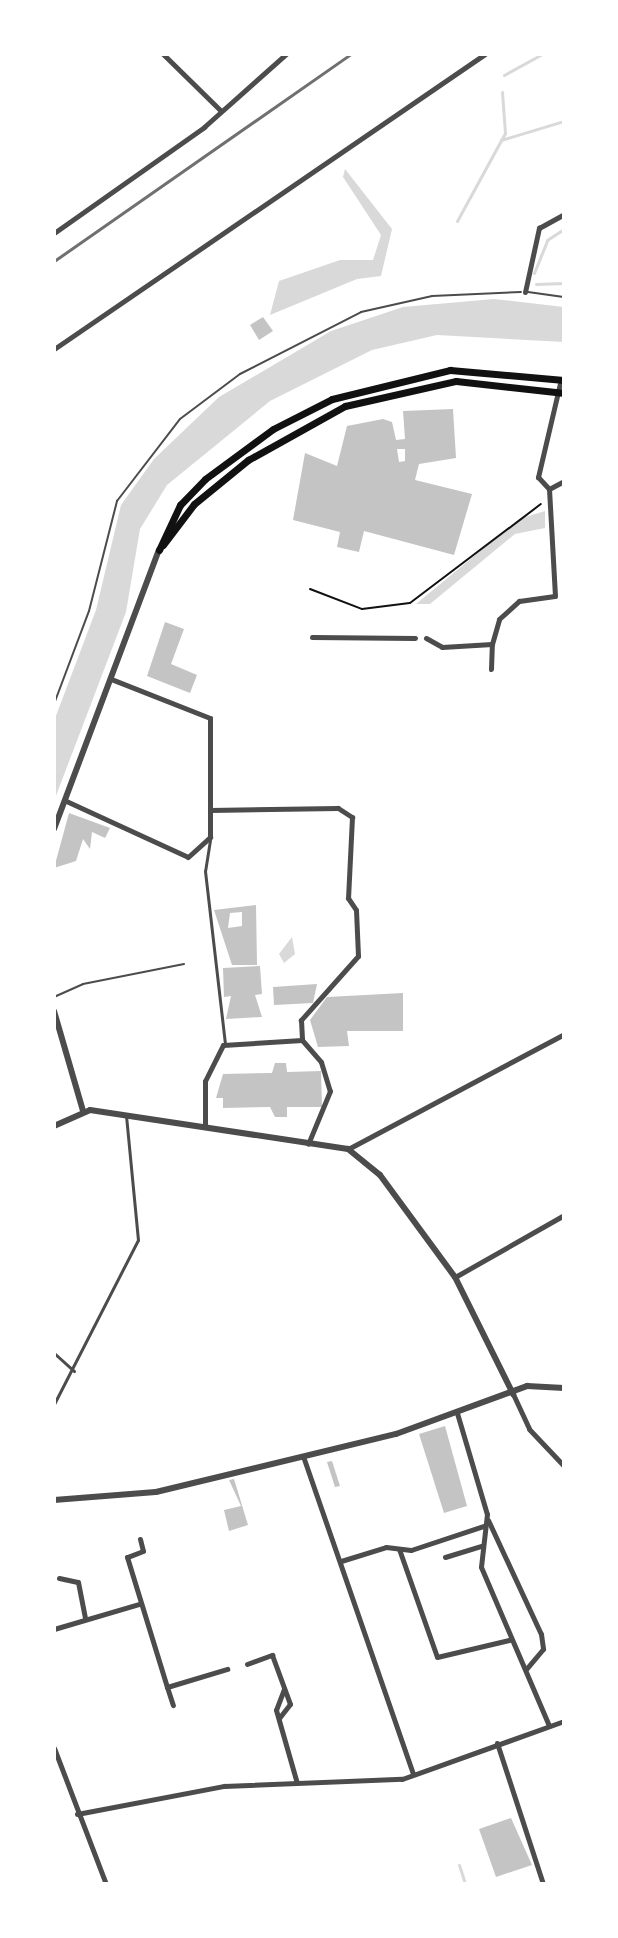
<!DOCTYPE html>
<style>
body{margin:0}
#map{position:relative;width:618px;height:1938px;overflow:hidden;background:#fff;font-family:"Space Grotesk",sans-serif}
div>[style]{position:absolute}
.water>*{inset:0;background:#d9d9d9}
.stream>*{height:3px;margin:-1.5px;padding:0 1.5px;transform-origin:1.5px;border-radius:1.5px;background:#d9d9d9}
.building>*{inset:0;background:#c4c4c4}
.path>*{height:2px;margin:-1px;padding:0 1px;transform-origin:1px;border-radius:1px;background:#111}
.service>*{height:2px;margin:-1px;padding:0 1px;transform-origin:1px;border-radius:1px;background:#4c4c4c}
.pedestrian>*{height:3px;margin:-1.5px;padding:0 1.5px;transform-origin:1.5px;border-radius:1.5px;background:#4c4c4c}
.minor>*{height:5px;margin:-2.5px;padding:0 2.5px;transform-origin:2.5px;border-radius:2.5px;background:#4c4c4c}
.tertiary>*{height:6px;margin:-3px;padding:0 3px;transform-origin:3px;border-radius:3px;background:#4c4c4c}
.secondary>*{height:7px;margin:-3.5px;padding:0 3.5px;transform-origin:3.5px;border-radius:3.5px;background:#111}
.rail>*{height:3px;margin:-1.5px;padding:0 1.5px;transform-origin:1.5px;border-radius:1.5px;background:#707070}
span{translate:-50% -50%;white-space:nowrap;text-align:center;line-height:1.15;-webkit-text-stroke:7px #fff;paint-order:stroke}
.frame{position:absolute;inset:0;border:56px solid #fff;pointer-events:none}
</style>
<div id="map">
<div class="water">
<i style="clip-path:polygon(345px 169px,392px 229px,381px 276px,357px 279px,270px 315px,279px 281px,340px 260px,373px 260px,381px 235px,343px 177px)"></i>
<i style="clip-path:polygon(494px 299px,564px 307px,564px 342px,437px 335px,372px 350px,270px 401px,167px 485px,140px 529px,126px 612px,54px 801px,54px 721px,96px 610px,121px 505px,154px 459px,219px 397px,331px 331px,403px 307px)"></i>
<i style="clip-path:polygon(545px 511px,545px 528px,515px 534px,430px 604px,416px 604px,519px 519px)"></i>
<i style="clip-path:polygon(292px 937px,295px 954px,284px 963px,279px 954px)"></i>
</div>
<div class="stream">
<i style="left:504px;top:75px;width:43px;rotate:-28.9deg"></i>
<i style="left:501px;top:140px;width:66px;rotate:-16.8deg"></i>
<i style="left:457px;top:221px;width:100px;rotate:-61.4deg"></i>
<i style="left:505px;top:133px;width:41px;rotate:-94.2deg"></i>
<i style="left:534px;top:273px;width:35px;rotate:-68deg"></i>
<i style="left:547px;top:240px;width:20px;rotate:-33deg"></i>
<i style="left:536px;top:284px;width:28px;rotate:-2deg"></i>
<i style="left:459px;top:1865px;width:20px;rotate:72deg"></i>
</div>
<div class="building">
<i style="clip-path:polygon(263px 317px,273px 331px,259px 340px,250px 325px)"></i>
<i style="clip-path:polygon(evenodd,453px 409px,456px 458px,419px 464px,415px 480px,472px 494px,454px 555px,364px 531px,359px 552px,337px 547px,340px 532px,293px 520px,305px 453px,337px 466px,347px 426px,383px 419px,392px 422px,396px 440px,405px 439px,403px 411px,453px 409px,397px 449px,405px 449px,405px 461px,399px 462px,397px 449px)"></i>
<i style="clip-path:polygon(165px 622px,184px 629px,171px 664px,197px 675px,190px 693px,147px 676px)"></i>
<i style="clip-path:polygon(69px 813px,110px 828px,105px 838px,92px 832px,90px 849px,83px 839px,76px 861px,54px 868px)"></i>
<i style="clip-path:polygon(evenodd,256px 905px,257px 965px,232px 965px,214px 910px,256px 905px,242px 912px,242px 926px,228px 928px,230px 913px,242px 912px)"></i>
<i style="clip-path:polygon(260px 966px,262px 994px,255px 995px,262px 1017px,226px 1019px,231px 996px,224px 997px,223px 968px)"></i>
<i style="clip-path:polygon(317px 984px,313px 1003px,274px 1005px,273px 987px)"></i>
<i style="clip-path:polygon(403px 993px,403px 1031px,347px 1031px,349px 1046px,318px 1047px,310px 1020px,327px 997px)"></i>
<i style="clip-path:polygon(275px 1063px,286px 1063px,287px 1072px,321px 1071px,322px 1107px,287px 1107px,287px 1117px,275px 1117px,270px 1107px,223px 1108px,223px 1098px,216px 1098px,223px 1074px,272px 1073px)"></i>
<i style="clip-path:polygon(445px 1426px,467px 1506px,444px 1513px,419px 1434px)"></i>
<i style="clip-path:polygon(332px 1461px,340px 1486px,335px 1487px,327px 1462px)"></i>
<i style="clip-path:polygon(234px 1479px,248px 1525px,229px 1531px,224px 1510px,241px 1506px,229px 1480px)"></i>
<i style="clip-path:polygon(511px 1818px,532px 1865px,496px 1877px,479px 1829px)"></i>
</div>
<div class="path">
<i style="left:310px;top:589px;width:56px;rotate:21deg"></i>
<i style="left:362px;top:609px;width:48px;rotate:-7.1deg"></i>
<i style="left:410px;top:603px;width:164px;rotate:-37.1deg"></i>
</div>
<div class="service">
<i style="left:528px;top:292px;width:36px;rotate:8deg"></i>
<i style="left:54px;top:704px;width:99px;rotate:-69.4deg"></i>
<i style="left:89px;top:611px;width:114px;rotate:-75.7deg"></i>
<i style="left:117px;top:501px;width:103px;rotate:-52.5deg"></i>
<i style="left:180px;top:419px;width:75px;rotate:-36.9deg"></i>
<i style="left:240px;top:374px;width:136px;rotate:-27.1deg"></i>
<i style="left:361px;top:312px;width:73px;rotate:-12.7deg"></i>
<i style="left:432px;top:296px;width:89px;rotate:-2.6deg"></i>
<i style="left:54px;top:997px;width:32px;rotate:-24deg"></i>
<i style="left:83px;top:984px;width:103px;rotate:-11.2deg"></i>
</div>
<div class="pedestrian">
<i style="left:210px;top:840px;width:31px;rotate:99deg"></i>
<i style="left:205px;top:871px;width:173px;rotate:83.4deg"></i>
<i style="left:54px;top:1353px;width:27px;rotate:42deg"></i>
<i style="left:54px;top:1404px;width:184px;rotate:-62.9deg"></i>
<i style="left:138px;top:1240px;width:126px;rotate:-95.5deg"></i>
</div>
<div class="minor">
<i style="left:163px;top:54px;width:80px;rotate:44.5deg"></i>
<i style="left:54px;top:233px;width:184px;rotate:-35.2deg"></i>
<i style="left:204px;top:127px;width:110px;rotate:-41.7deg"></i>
<i style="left:525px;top:292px;width:66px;rotate:-77.7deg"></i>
<i style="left:539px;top:228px;width:29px;rotate:-29deg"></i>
<i style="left:54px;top:349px;width:522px;rotate:-34.39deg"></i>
<i style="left:561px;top:379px;width:101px;rotate:103.2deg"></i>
<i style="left:538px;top:477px;width:16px;rotate:47deg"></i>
<i style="left:549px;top:489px;width:17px;rotate:-28deg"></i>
<i style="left:312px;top:637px;width:103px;rotate:0.6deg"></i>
<i style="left:426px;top:638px;width:18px;rotate:29deg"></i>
<i style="left:442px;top:647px;width:50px;rotate:-3.4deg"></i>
<i style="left:492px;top:644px;width:26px;rotate:-74deg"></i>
<i style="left:499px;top:619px;width:27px;rotate:-42deg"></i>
<i style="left:519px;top:601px;width:36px;rotate:-8deg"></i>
<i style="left:555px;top:596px;width:107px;rotate:-93.2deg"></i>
<i style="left:491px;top:669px;width:25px;rotate:-88deg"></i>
<i style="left:64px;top:800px;width:136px;rotate:24.7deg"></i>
<i style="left:188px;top:857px;width:30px;rotate:-42deg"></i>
<i style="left:210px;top:837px;width:119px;rotate:-90deg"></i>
<i style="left:210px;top:718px;width:106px;rotate:-158.5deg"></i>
<i style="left:210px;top:810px;width:128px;rotate:-0.9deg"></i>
<i style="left:338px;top:808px;width:17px;rotate:33deg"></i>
<i style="left:352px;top:817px;width:81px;rotate:92.8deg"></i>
<i style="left:348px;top:898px;width:14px;rotate:56deg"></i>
<i style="left:356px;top:910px;width:46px;rotate:87.5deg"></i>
<i style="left:358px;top:956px;width:86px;rotate:131.7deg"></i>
<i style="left:301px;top:1020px;width:20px;rotate:87deg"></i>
<i style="left:205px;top:1124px;width:43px;rotate:-90deg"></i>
<i style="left:205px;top:1081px;width:40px;rotate:-63.4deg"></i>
<i style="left:223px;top:1045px;width:79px;rotate:-3.6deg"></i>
<i style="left:302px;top:1040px;width:29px;rotate:49deg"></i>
<i style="left:321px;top:1062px;width:30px;rotate:73deg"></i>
<i style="left:330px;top:1091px;width:57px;rotate:112.5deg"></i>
<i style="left:348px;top:1149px;width:245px;rotate:-28deg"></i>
<i style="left:455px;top:1277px;width:125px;rotate:-29.6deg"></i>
<i style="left:513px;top:1394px;width:38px;rotate:65deg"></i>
<i style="left:529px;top:1429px;width:51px;rotate:46.6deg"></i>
<i style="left:457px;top:1413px;width:105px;rotate:73.5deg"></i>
<i style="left:487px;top:1514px;width:53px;rotate:96.5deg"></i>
<i style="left:481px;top:1567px;width:173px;rotate:66.8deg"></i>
<i style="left:304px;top:1459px;width:332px;rotate:70.9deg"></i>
<i style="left:488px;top:1520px;width:126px;rotate:65.1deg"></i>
<i style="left:541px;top:1634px;width:15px;rotate:82deg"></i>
<i style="left:543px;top:1649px;width:25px;rotate:130deg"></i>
<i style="left:140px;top:1539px;width:12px;rotate:76deg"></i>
<i style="left:143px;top:1551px;width:17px;rotate:159deg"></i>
<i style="left:127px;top:1557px;width:136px;rotate:72.9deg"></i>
<i style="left:167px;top:1687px;width:63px;rotate:-16.7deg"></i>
<i style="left:399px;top:1549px;width:114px;rotate:70.6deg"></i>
<i style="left:437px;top:1657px;width:74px;rotate:-13.3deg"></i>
<i style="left:445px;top:1557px;width:38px;rotate:-17deg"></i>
<i style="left:341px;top:1561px;width:47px;rotate:-17.3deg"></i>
<i style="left:386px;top:1547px;width:25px;rotate:7deg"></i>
<i style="left:411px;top:1550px;width:76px;rotate:-18.4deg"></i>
<i style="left:59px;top:1578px;width:19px;rotate:12deg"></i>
<i style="left:78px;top:1582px;width:36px;rotate:79deg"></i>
<i style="left:54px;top:1629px;width:89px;rotate:-16.4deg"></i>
<i style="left:247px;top:1664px;width:27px;rotate:-20deg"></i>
<i style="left:272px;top:1655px;width:52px;rotate:69.8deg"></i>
<i style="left:290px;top:1704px;width:18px;rotate:128deg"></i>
<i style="left:167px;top:1687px;width:19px;rotate:72deg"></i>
<i style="left:284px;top:1689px;width:22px;rotate:111deg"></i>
<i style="left:276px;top:1710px;width:76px;rotate:74deg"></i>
<i style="left:497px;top:1743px;width:148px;rotate:71.9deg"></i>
<i style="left:54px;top:1748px;width:146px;rotate:69.1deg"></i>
<i style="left:77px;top:1814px;width:150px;rotate:-10.8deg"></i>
<i style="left:224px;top:1786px;width:178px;rotate:-2.3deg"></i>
<i style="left:402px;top:1779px;width:172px;rotate:-19.7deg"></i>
</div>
<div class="tertiary">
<i style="left:54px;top:829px;width:298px;rotate:-69.4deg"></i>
<i style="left:54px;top:1011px;width:104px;rotate:73.8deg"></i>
<i style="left:54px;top:1126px;width:39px;rotate:-24deg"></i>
<i style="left:90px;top:1110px;width:261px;rotate:8.6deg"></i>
<i style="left:348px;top:1149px;width:41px;rotate:39.1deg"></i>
<i style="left:380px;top:1175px;width:127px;rotate:53.7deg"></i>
<i style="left:455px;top:1277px;width:131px;rotate:63.6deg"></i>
<i style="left:54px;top:1500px;width:102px;rotate:-4.5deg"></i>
<i style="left:156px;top:1492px;width:247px;rotate:-13.6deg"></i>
<i style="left:396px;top:1434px;width:140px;rotate:-20.1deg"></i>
<i style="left:527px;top:1386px;width:37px;rotate:3deg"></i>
</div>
<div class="secondary">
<i style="left:163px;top:545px;width:51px;rotate:-52.9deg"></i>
<i style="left:194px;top:504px;width:70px;rotate:-39.2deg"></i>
<i style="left:248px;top:460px;width:111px;rotate:-29.1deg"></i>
<i style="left:345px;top:406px;width:114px;rotate:-12.7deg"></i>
<i style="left:456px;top:381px;width:109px;rotate:6.3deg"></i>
<i style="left:159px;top:550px;width:50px;rotate:-65deg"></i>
<i style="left:180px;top:505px;width:36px;rotate:-46deg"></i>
<i style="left:205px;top:479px;width:84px;rotate:-36.3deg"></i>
<i style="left:273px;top:429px;width:66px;rotate:-27deg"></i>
<i style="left:332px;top:399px;width:122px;rotate:-13.8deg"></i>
<i style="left:450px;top:370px;width:114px;rotate:5deg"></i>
</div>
<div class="rail">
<i style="left:54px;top:261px;width:362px;rotate:-34.9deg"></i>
</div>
<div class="frame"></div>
</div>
